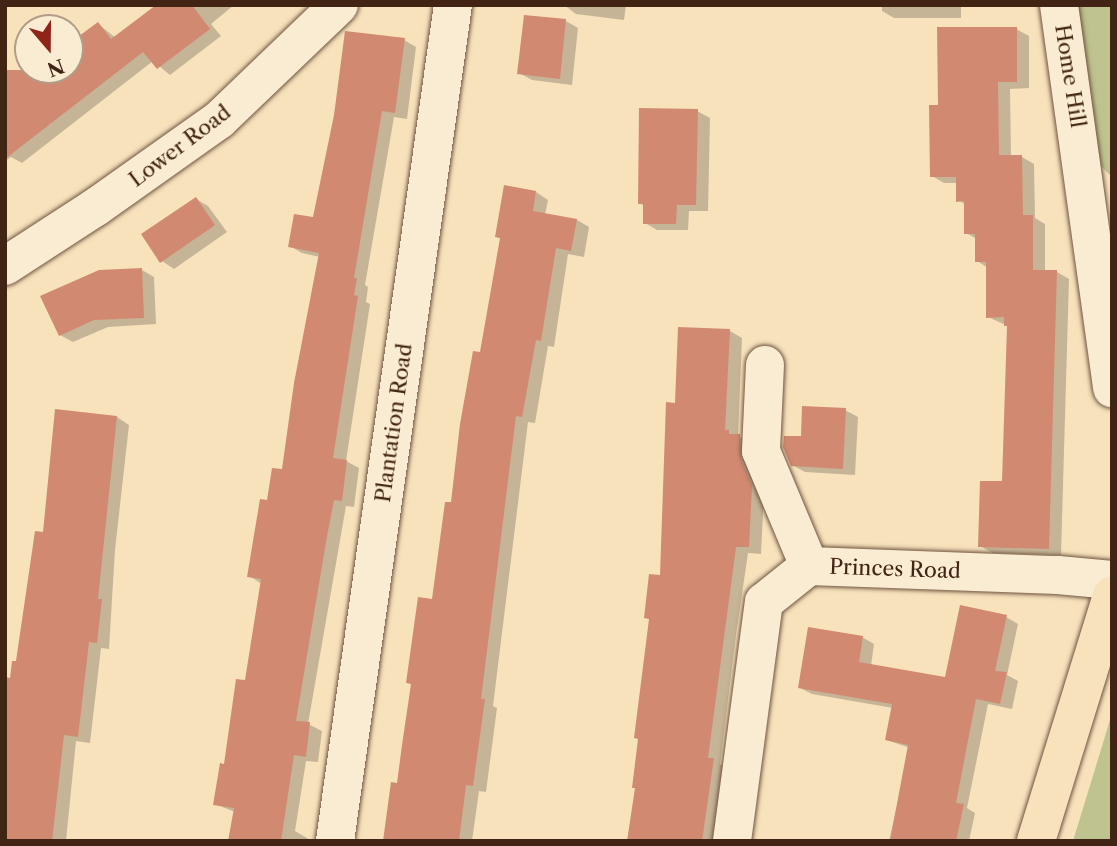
<!DOCTYPE html>
<style>
body{margin:0}
#map{position:relative;width:1117px;height:846px;overflow:hidden;background:#f7e2bc;font-family:"Libre Caslon Text",serif}
div>[style]{position:absolute}
.green>*{inset:0;background:#bec38f}
.shadow>*{inset:0;background:#0003}
.building>*{inset:0;background:#d28971}
.roads{filter:drop-shadow(0 0 2px #6f543f) drop-shadow(0 0 2px #6f543f)}
.minor>*{height:38px;margin:-19px;padding:0 19px;transform-origin:19px;border-radius:19px;background:#faecd3}
.major>*{height:38px;margin:-19px;padding:0 19px;transform-origin:19px;border-radius:19px;background:#f7e2bc}
span{translate:-50% -50%;white-space:nowrap;text-align:center;line-height:1.15;-webkit-text-stroke:5px #faecd3;paint-order:stroke}
.street-label{font-size:21px;color:#422415}
.frame{position:absolute;inset:0;border:7px solid #422415;pointer-events:none}
.north{position:absolute;left:14px;top:14px;width:70px;height:70px;box-sizing:border-box;background:#faecd3;border:2px solid #b09c87;border-radius:50%;rotate:160deg;font-size:19px;font-weight:700;line-height:28px;text-align:center;color:#422415}
.north::after{content:'';display:block;margin:auto;width:24px;height:32px;background:#8f2418;clip-path:polygon(50% 0,100% 100%,50% 72%,0 100%)}
</style>
<div id="map">
<div class="green">
<i style="clip-path:polygon(1060px 5px,1112px 5px,1112px 177px,1081px 147px)"></i>
<i style="clip-path:polygon(1112px 713px,1112px 841px,1073px 841px,1103px 743px)"></i>
</div>
<div class="shadow">
<i style="clip-path:polygon(158px 5px,234px 5px,211px 24px,221px 36px,170px 75px,153px 61px,22px 163px,11px 157px,5px 161px,5px 96px,39px 70px,70px 70px,70px 46px,98px 24px,116px 38px)"></i>
<i style="clip-path:polygon(564px 5px,626px 5px,624px 20px,576px 14px)"></i>
<i style="clip-path:polygon(882px 5px,961px 5px,961px 18px,894px 18px,882px 11px)"></i>
<i style="clip-path:polygon(566px 21px,578px 28px,572px 85px,532px 80px,519px 73px)"></i>
<i style="clip-path:polygon(1016px 29px,1029px 36px,1029px 88px,1010px 89px,1011px 157px,1022px 157px,1034px 164px,1035px 218px,1045px 224px,1045px 272px,1057px 272px,1069px 279px,1061px 555px,993px 553px,980px 546px,1004px 483px,1008px 326px,988px 317px,988px 268px,977px 261px,977px 239px,966px 233px,966px 205px,958px 200px,958px 183px,944px 183px,932px 176px,939px 107px)"></i>
<i style="clip-path:polygon(404px 40px,416px 47px,407px 119px,394px 117px,365px 285px,368px 287px,366px 302px,370px 304px,346px 461px,359px 468px,354px 507px,346px 506px,308px 724px,322px 731px,318px 762px,306px 761px,295px 831px,312px 841px,230px 841px,235px 812px,215px 804px,246px 682px,262px 584px,249px 576px,268px 502px,284px 471px,320px 257px,302px 253px,290px 246px,314px 219px)"></i>
<i style="clip-path:polygon(697px 111px,710px 118px,708px 211px,689px 211px,688px 230px,657px 230px,645px 223px,645px 206px,639px 203px)"></i>
<i style="clip-path:polygon(536px 192px,548px 200px,545px 215px,577px 220px,589px 227px,584px 257px,568px 254px,554px 347px,548px 346px,535px 423px,528px 422px,493px 706px,497px 708px,486px 792px,479px 791px,472px 841px,384px 841px,398px 785px,413px 685px,433px 601px,481px 354px,502px 239px,497px 237px)"></i>
<i style="clip-path:polygon(196px 199px,208px 206px,227px 232px,174px 269px,162px 261px)"></i>
<i style="clip-path:polygon(142px 270px,154px 277px,156px 324px,108px 327px,73px 342px,60px 335px)"></i>
<i style="clip-path:polygon(730px 331px,742px 338px,738px 436px,752px 443px,764px 494px,761px 554px,748px 553px,736px 635px,720px 764px,726px 767px,716px 841px,629px 841px,662px 577px,676px 405px)"></i>
<i style="clip-path:polygon(845px 410px,858px 417px,855px 475px,805px 472px,792px 465px,802px 438px)"></i>
<i style="clip-path:polygon(117px 417px,129px 425px,115px 550px,109px 649px,101px 648px,90px 743px,76px 741px,66px 841px,5px 841px,12px 680px,45px 534px)"></i>
<i style="clip-path:polygon(1006px 617px,1018px 624px,1007px 675px,1018px 681px,1012px 709px,988px 704px,967px 808px,975px 813px,969px 841px,889px 841px,910px 748px,887px 740px,893px 708px,812px 694px,800px 688px,862px 637px,874px 644px,871px 666px,946px 679px)"></i>
</div>
<div class="building">
<i style="clip-path:polygon(156px 5px,192px 5px,210px 29px,157px 69px,143px 52px,5px 159px,5px 70px,70px 70px,71px 42px,98px 22px,111px 39px)"></i>
<i style="clip-path:polygon(524px 15px,566px 19px,560px 79px,517px 74px)"></i>
<i style="clip-path:polygon(937px 27px,1017px 27px,1017px 82px,998px 82px,999px 155px,1022px 155px,1023px 215px,1033px 215px,1033px 270px,1057px 270px,1049px 549px,978px 547px,980px 481px,1002px 481px,1007px 326px,1004px 326px,1004px 317px,986px 318px,986px 262px,975px 262px,975px 234px,964px 234px,964px 201px,956px 202px,956px 177px,930px 177px,929px 105px,938px 105px)"></i>
<i style="clip-path:polygon(345px 31px,405px 38px,395px 113px,382px 111px,354px 278px,357px 278px,354px 295px,358px 296px,333px 458px,347px 460px,342px 501px,334px 500px,327px 536px,296px 721px,310px 722px,306px 757px,294px 755px,281px 841px,228px 841px,234px 808px,213px 805px,220px 763px,224px 764px,236px 679px,245px 680px,261px 579px,247px 577px,260px 499px,267px 500px,272px 468px,282px 469px,294px 383px,319px 253px,288px 247px,294px 214px,313px 217px,334px 115px)"></i>
<i style="clip-path:polygon(639px 108px,698px 109px,696px 205px,677px 205px,676px 224px,643px 224px,643px 204px,638px 204px)"></i>
<i style="clip-path:polygon(504px 185px,536px 191px,533px 211px,577px 219px,571px 251px,556px 248px,541px 341px,536px 340px,522px 417px,516px 416px,481px 699px,485px 699px,473px 786px,466px 785px,459px 841px,383px 841px,391px 782px,397px 783px,402px 745px,411px 684px,406px 683px,418px 597px,432px 599px,445px 502px,451px 502px,460px 424px,473px 351px,480px 352px,500px 238px,495px 237px)"></i>
<i style="clip-path:polygon(196px 197px,215px 225px,160px 263px,141px 234px)"></i>
<i style="clip-path:polygon(142px 268px,144px 318px,94px 320px,59px 336px,40px 296px,99px 270px)"></i>
<i style="clip-path:polygon(678px 327px,730px 329px,725px 430px,729px 430px,729px 434px,740px 434px,741px 459px,752px 486px,749px 547px,736px 547px,708px 758px,714px 758px,702px 841px,627px 841px,635px 788px,632px 788px,638px 739px,634px 738px,649px 619px,644px 618px,649px 574px,660px 575px,666px 402px,675px 403px)"></i>
<i style="clip-path:polygon(802px 406px,846px 408px,843px 469px,791px 466px,783px 447px,784px 436px,801px 436px)"></i>
<i style="clip-path:polygon(55px 409px,117px 416px,98px 599px,102px 599px,97px 643px,89px 642px,78px 737px,64px 735px,52px 841px,5px 841px,5px 677px,10px 678px,12px 661px,16px 661px,35px 531px,43px 532px)"></i>
<i style="clip-path:polygon(960px 605px,1007px 615px,995px 671px,1007px 672px,1000px 704px,976px 699px,956px 803px,964px 804px,956px 841px,890px 841px,908px 745px,885px 740px,892px 704px,798px 688px,808px 627px,863px 636px,859px 662px,945px 677px)"></i>
</div>
<div class="roads">
<div class="minor">
<i style="left:1059px;top:5px;width:387px;rotate:82.1deg"></i>
<i style="left:5px;top:266px;width:108px;rotate:-33deg"></i>
<i style="left:96px;top:207px;width:151px;rotate:-35.3deg"></i>
<i style="left:219px;top:120px;width:166px;rotate:-43.8deg"></i>
<i style="left:765px;top:365px;width:86px;rotate:92.7deg"></i>
<i style="left:761px;top:451px;width:125px;rotate:67.3deg"></i>
<i style="left:335px;top:841px;width:844px;rotate:-81.97deg"></i>
<i style="left:732px;top:841px;width:241px;rotate:-82.4deg"></i>
<i style="left:764px;top:602px;width:58px;rotate:-38.7deg"></i>
<i style="left:809px;top:566px;width:249px;rotate:2.1deg"></i>
<i style="left:1058px;top:575px;width:54px;rotate:5.3deg"></i>
</div>
<div class="major">
<i style="left:1036px;top:841px;width:257px;rotate:-72.8deg"></i>
</div>
</div>
<div class="street-label">
<span style="left:1070px;top:76px;rotate:81deg">Home Hill</span>
<span style="left:180px;top:146px;rotate:-37deg">Lower Road</span>
<span style="left:394px;top:423px;rotate:-82deg">Plantation Road</span>
<span style="left:895px;top:569px;rotate:2deg">Princes Road</span>
</div>
<div class="frame"></div>
<div class="north">N</div>
</div>
